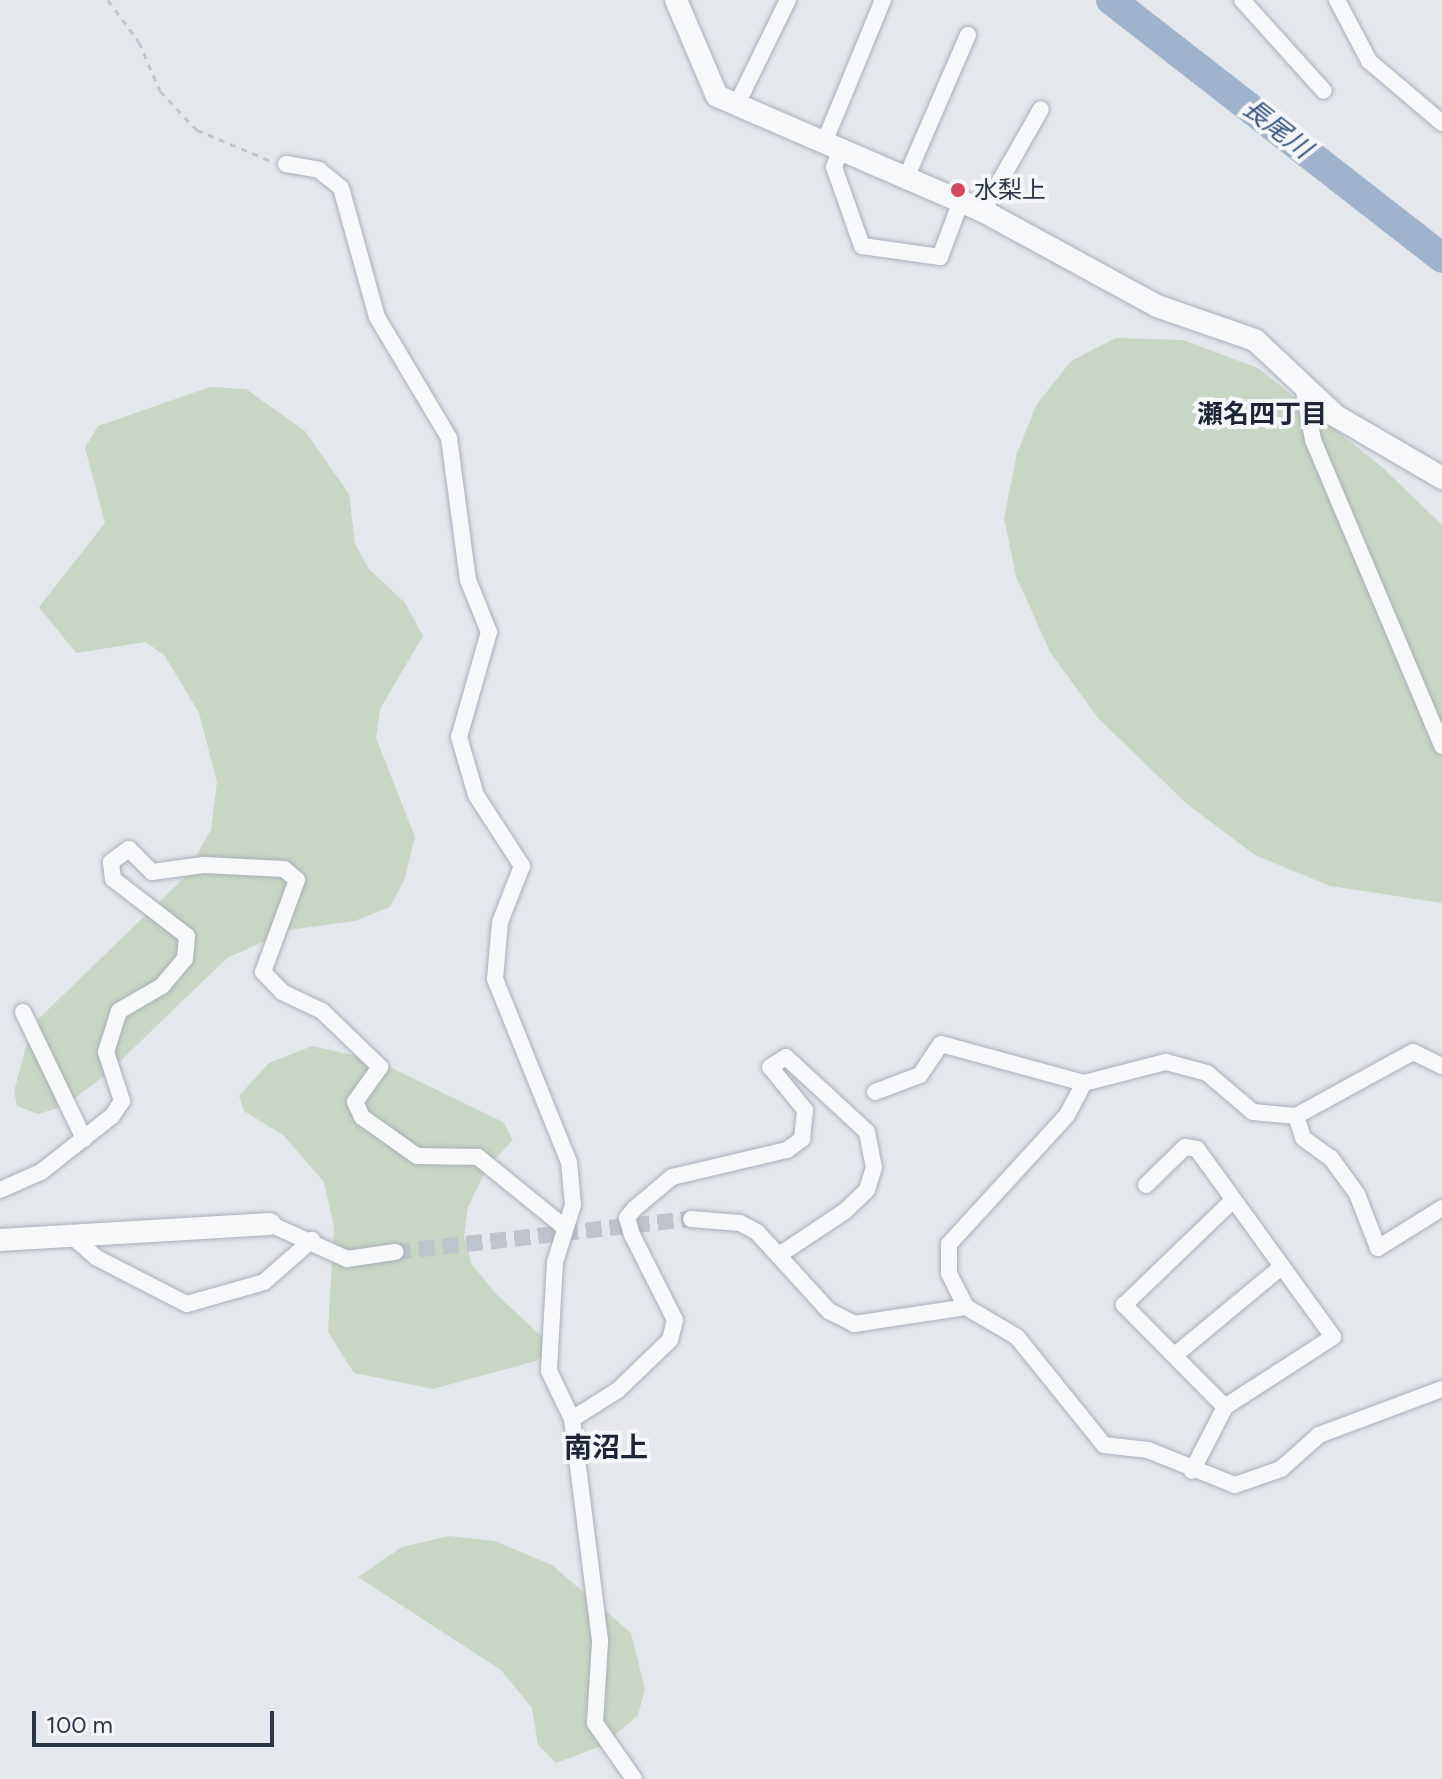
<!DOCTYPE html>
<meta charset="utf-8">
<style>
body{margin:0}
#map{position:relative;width:1442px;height:1779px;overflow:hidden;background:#e4e7ec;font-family:Figtree,"Noto Sans JP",sans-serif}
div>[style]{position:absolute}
.green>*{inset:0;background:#c9d6c5}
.river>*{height:30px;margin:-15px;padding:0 15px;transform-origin:15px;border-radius:15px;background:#9fb4cc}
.minor-tunnel>*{height:16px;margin-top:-8px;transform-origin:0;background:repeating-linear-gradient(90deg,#bfc3cb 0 16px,transparent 0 24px)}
.path>*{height:3px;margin-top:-1.5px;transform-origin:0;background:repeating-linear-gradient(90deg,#c2c5cb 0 6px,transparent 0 12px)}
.roads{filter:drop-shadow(0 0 2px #a9aeb7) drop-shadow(0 0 2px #a9aeb7)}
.minor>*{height:16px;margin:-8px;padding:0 8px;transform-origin:8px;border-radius:8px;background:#f7f8fa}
.tertiary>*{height:22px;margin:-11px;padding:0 11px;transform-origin:11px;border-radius:11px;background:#f7f8fa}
.dots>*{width:22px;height:22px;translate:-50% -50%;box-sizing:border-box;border:4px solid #f4f6f9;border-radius:50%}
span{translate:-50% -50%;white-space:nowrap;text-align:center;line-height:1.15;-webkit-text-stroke:8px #f4f6f9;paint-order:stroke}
.poi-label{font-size:24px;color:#2b3445}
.left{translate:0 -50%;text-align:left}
.water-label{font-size:26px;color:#34527a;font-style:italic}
.neighbourhood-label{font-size:26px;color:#1d2536;font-weight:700}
.quarter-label{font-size:28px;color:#1d2536;font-weight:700}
.scale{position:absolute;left:32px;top:1711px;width:242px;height:36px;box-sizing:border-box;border:4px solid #2b3445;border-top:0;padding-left:10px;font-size:24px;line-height:28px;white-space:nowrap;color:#2b3445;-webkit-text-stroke:6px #f4f6f9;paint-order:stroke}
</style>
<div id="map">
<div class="green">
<i style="clip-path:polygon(1116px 338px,1183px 340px,1258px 368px,1383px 468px,1442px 525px,1442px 903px,1330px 886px,1255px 855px,1187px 804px,1098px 718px,1050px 652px,1016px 576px,1004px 518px,1017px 453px,1037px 404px,1071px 361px)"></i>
<i style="clip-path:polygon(210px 387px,246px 389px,305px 431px,349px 494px,355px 544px,369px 569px,405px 603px,423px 636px,380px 709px,376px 738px,415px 837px,405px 878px,390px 907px,355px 921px,289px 930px,227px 958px,108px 1073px,64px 1106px,38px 1114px,17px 1106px,14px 1091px,32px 1025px,183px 879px,211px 830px,217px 782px,199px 713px,165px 656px,146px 642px,76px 653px,39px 607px,105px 523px,85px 448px,98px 426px)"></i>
<i style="clip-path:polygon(312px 1046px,375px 1060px,503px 1122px,513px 1140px,487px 1168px,468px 1207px,464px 1236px,471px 1263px,495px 1293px,553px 1347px,536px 1361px,433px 1389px,354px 1373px,328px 1332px,334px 1227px,324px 1182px,283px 1135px,244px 1111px,239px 1096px,269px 1063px)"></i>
<i style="clip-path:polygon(449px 1536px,495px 1541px,552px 1565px,631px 1633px,645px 1689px,638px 1715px,604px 1745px,556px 1763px,538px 1745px,532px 1708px,501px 1670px,358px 1577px,402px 1547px)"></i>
</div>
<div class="river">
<i style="left:1111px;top:0;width:420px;rotate:37.9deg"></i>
</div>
<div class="minor-tunnel">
<i style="left:395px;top:1252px;width:298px;rotate:-6.4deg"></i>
</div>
<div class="path">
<i style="left:108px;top:0;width:52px;rotate:53.6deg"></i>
<i style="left:139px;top:42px;width:53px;rotate:66.8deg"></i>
<i style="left:160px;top:91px;width:54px;rotate:46.5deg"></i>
<i style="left:197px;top:130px;width:80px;rotate:22.7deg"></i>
</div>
<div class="roads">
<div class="minor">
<i style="left:1242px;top:0;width:122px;rotate:48deg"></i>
<i style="left:1337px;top:0;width:69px;rotate:62.3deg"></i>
<i style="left:1369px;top:61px;width:96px;rotate:40.3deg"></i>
<i style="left:736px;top:106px;width:118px;rotate:-63.9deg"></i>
<i style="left:824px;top:143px;width:155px;rotate:-67.6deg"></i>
<i style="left:840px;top:150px;width:18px;rotate:109deg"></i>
<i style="left:834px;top:167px;width:84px;rotate:70.5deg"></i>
<i style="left:862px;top:246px;width:79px;rotate:8deg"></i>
<i style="left:940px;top:257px;width:60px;rotate:-69.4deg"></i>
<i style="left:286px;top:164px;width:34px;rotate:10deg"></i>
<i style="left:319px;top:170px;width:28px;rotate:39deg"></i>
<i style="left:341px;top:188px;width:134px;rotate:74.4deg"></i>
<i style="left:377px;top:317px;width:141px;rotate:59.2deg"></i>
<i style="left:449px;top:438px;width:143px;rotate:82.4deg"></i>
<i style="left:468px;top:580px;width:56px;rotate:68deg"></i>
<i style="left:489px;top:632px;width:109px;rotate:105.9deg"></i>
<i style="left:459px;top:737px;width:60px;rotate:73.7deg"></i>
<i style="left:476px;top:795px;width:85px;rotate:57.1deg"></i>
<i style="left:522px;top:866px;width:60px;rotate:111.4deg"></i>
<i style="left:500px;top:922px;width:57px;rotate:95deg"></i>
<i style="left:495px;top:979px;width:197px;rotate:68deg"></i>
<i style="left:569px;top:1162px;width:43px;rotate:84.7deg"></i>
<i style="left:573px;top:1205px;width:60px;rotate:107.5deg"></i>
<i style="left:555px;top:1262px;width:109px;rotate:93.2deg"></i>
<i style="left:549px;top:1371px;width:53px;rotate:64.4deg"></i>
<i style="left:572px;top:1419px;width:225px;rotate:82.8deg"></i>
<i style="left:600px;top:1642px;width:81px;rotate:93.5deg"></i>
<i style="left:595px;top:1723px;width:68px;rotate:55.1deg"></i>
<i style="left:906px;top:178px;width:156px;rotate:-66.6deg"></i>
<i style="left:983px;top:211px;width:117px;rotate:-60.4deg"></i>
<i style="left:1303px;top:386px;width:55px;rotate:79.5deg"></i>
<i style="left:1313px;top:440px;width:332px;rotate:67.1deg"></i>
<i style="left:23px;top:1012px;width:141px;rotate:64.3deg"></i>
<i style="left:875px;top:1092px;width:48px;rotate:-20.7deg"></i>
<i style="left:920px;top:1075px;width:37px;rotate:-56deg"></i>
<i style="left:941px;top:1044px;width:148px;rotate:15.3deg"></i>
<i style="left:1296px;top:1116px;width:23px;rotate:72deg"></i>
<i style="left:1303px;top:1138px;width:34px;rotate:36deg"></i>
<i style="left:1331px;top:1158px;width:44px;rotate:54.2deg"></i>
<i style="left:1357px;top:1194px;width:58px;rotate:68.7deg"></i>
<i style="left:1378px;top:1248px;width:75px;rotate:-32deg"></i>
<i style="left:1146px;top:1185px;width:54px;rotate:-44.3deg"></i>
<i style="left:1185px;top:1147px;width:12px;rotate:9deg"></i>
<i style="left:1197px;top:1149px;width:232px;rotate:54.1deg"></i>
<i style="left:1333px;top:1337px;width:129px;rotate:147.1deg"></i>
<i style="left:1225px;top:1407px;width:72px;rotate:117.3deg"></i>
<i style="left:0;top:1190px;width:45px;rotate:-23.7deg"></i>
<i style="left:41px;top:1172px;width:90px;rotate:-38.3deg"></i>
<i style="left:112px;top:1116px;width:18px;rotate:-56deg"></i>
<i style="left:122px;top:1101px;width:52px;rotate:-108.1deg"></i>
<i style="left:106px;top:1052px;width:43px;rotate:-72.4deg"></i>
<i style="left:119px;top:1011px;width:50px;rotate:-30.2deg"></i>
<i style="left:162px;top:986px;width:35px;rotate:-50deg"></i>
<i style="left:185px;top:959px;width:23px;rotate:-85deg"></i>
<i style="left:187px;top:936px;width:93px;rotate:-142.4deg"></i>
<i style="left:113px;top:879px;width:17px;rotate:-97deg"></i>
<i style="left:111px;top:862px;width:22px;rotate:-36deg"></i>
<i style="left:129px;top:849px;width:33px;rotate:45deg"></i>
<i style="left:152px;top:872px;width:52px;rotate:-7.7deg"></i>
<i style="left:204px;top:865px;width:80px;rotate:2.9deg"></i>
<i style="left:284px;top:869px;width:17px;rotate:40deg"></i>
<i style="left:297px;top:880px;width:98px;rotate:110.3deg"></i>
<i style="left:263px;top:972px;width:28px;rotate:46deg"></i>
<i style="left:282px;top:992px;width:44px;rotate:25.4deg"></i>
<i style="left:322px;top:1011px;width:81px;rotate:44deg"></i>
<i style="left:380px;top:1067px;width:43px;rotate:125.5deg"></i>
<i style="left:355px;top:1102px;width:17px;rotate:65deg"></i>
<i style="left:362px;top:1117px;width:67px;rotate:35.3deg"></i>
<i style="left:417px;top:1156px;width:61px;rotate:0.9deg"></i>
<i style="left:478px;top:1157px;width:111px;rotate:39.1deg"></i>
<i style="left:691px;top:1219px;width:49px;rotate:4.7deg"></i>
<i style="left:740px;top:1223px;width:19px;rotate:28deg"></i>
<i style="left:757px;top:1232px;width:107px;rotate:47.7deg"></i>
<i style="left:829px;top:1311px;width:28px;rotate:27deg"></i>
<i style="left:854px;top:1324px;width:113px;rotate:-8.6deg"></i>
<i style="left:966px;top:1307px;width:59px;rotate:30.5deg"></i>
<i style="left:1017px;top:1337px;width:139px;rotate:51.1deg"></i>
<i style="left:1104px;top:1445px;width:44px;rotate:6.5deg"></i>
<i style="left:1148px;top:1450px;width:94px;rotate:21.9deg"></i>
<i style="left:1235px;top:1485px;width:49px;rotate:-19.2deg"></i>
<i style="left:1281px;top:1469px;width:51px;rotate:-41.8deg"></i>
<i style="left:1319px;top:1435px;width:131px;rotate:-20.5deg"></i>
<i style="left:270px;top:1224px;width:85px;rotate:24.4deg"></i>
<i style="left:347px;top:1259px;width:49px;rotate:-8.3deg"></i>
<i style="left:74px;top:1238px;width:30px;rotate:41deg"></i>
<i style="left:97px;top:1258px;width:101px;rotate:27.1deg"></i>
<i style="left:187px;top:1304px;width:80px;rotate:-15.9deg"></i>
<i style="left:264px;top:1282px;width:64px;rotate:-41.2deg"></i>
<i style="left:966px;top:1307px;width:38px;rotate:-117deg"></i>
<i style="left:949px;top:1273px;width:29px;rotate:-90deg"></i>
<i style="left:949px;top:1244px;width:175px;rotate:-47.5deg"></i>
<i style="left:1067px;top:1115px;width:36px;rotate:-62deg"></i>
<i style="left:1084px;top:1083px;width:85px;rotate:-14.4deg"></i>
<i style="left:1166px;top:1062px;width:42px;rotate:15deg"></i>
<i style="left:1207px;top:1073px;width:60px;rotate:40.3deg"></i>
<i style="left:1253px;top:1112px;width:43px;rotate:5.3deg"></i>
<i style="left:1296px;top:1116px;width:133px;rotate:-28.7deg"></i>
<i style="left:1413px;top:1052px;width:32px;rotate:26deg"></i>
<i style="left:1175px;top:1355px;width:135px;rotate:-39.6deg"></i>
<i style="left:1225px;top:1407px;width:144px;rotate:-134.7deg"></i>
<i style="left:1124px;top:1305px;width:149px;rotate:-43.9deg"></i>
<i style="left:572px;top:1419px;width:54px;rotate:-32.2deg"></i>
<i style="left:618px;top:1390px;width:72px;rotate:-43.9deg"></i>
<i style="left:670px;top:1340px;width:21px;rotate:-76deg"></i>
<i style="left:675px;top:1320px;width:95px;rotate:-116.8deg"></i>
<i style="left:632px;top:1235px;width:18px;rotate:-106deg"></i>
<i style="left:627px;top:1218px;width:11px;rotate:-52deg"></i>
<i style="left:634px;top:1209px;width:50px;rotate:-40.1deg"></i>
<i style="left:672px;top:1177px;width:118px;rotate:-13.2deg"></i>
<i style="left:787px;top:1150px;width:19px;rotate:-36deg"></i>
<i style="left:802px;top:1139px;width:29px;rotate:-84deg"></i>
<i style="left:805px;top:1110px;width:55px;rotate:-129.1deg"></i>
<i style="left:770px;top:1067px;width:19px;rotate:-32deg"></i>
<i style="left:786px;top:1057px;width:110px;rotate:42.8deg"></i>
<i style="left:867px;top:1132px;width:36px;rotate:79deg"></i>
<i style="left:874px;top:1167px;width:24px;rotate:107deg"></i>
<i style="left:867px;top:1190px;width:30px;rotate:136deg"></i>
<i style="left:845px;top:1211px;width:79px;rotate:146.3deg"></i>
</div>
<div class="tertiary">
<i style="left:676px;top:0;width:104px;rotate:66.9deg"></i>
<i style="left:717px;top:96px;width:290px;rotate:23.4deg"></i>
<i style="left:983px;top:211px;width:198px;rotate:28.6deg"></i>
<i style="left:1157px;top:306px;width:104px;rotate:19.1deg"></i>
<i style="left:1255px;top:340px;width:111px;rotate:43.2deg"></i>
<i style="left:1336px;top:416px;width:123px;rotate:30.3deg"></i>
<i style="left:0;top:1240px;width:270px;rotate:-3.4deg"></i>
</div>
</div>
<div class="dots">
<i style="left:958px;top:190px;background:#d1495b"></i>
</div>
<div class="poi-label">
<span class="left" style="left:974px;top:190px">水梨上</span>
</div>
<div class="water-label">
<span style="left:1277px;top:129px;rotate:38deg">長尾川</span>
</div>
<div class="neighbourhood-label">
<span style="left:1262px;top:415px">瀬名四丁目</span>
</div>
<div class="quarter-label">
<span style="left:606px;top:1447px">南沼上</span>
</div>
<div class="scale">100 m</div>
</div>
